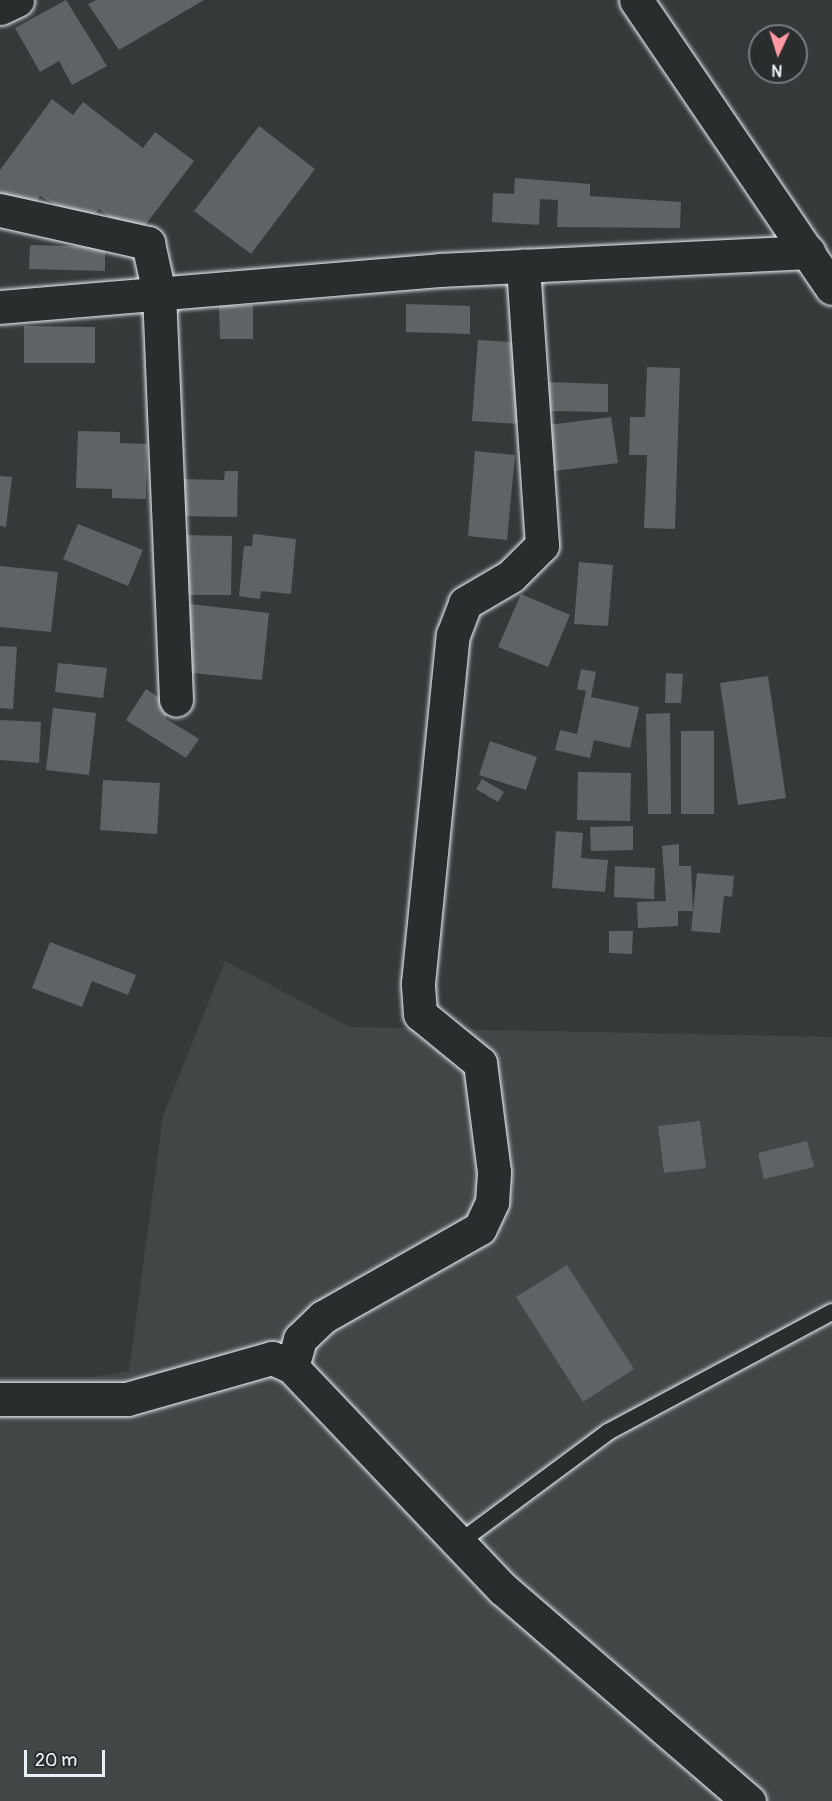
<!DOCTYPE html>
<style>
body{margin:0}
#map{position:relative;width:832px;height:1801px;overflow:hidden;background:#35393a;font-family:Pangolin,sans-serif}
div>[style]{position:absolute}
.built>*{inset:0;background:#424647}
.building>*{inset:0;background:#5f6365}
.roads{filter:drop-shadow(0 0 2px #e8f1f8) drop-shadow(0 0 2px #e8f1f8)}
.lane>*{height:16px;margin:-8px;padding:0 8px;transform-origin:8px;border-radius:8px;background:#2a2d2e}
.street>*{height:33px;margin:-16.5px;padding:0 16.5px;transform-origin:16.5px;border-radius:16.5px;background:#2a2d2e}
.secondary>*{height:33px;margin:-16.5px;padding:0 16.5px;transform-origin:16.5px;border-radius:16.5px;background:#2a2d2e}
span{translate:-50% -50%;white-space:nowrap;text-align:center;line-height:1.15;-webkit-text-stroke:4.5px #2a2d2e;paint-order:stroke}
.north{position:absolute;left:748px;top:24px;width:60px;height:60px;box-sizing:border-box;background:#2a2d2e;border:2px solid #767b7f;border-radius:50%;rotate:184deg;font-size:16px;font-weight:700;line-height:24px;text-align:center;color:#e8f1f8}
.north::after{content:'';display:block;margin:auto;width:21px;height:27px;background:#ff9aa2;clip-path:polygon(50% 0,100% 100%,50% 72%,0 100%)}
.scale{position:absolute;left:24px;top:1750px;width:81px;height:27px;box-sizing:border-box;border:3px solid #e8f1f8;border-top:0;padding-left:8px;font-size:18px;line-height:21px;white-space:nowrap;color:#e8f1f8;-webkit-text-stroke:4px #2a2d2e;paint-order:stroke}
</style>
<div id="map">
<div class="built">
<i style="clip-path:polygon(225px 961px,350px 1027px,832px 1037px,832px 1801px,0 1801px,0 1377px,90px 1377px,129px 1371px,163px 1116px)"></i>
</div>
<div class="building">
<i style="clip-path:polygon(66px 0,107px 66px,72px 85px,59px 61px,40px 72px,15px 28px)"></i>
<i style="clip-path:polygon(96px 0,204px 0,119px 50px,88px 4px)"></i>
<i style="clip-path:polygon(52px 99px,73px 115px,83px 102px,143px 148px,155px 132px,194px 161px,136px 237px,99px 209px,87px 222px,40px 196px,28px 213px,0 193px,0 170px)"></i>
<i style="clip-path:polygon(259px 126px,315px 169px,251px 254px,194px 211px)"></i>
<i style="clip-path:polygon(515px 178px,590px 184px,590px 196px,681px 202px,680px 228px,557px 227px,558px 200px,540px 199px,539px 225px,492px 222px,493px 193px,514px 194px)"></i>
<i style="clip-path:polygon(30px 245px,105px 247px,105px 271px,29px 269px)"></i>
<i style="clip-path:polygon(406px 304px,470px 306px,470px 334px,406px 332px)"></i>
<i style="clip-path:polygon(253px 305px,253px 339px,220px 339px,219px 306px)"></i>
<i style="clip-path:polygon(24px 326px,95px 327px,95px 363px,24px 363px)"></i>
<i style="clip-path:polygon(478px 340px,524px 343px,519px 424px,472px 421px)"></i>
<i style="clip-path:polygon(647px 367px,680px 368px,675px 529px,644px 528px,647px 455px,629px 455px,630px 417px,645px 417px)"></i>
<i style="clip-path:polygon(547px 382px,608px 384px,608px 412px,546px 411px)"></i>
<i style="clip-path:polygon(611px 417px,618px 463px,554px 471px,548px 425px)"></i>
<i style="clip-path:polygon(78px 431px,120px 432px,120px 443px,147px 444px,146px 499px,112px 498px,112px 489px,76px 488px)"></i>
<i style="clip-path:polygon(475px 451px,515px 455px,507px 540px,468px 536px)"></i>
<i style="clip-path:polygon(225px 471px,238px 471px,237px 517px,179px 516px,180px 479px,224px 480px)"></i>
<i style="clip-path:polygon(0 476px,12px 477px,6px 527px,0 526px)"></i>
<i style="clip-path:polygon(78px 524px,143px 550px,128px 586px,63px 559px)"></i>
<i style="clip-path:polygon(253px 534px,296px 539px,291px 594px,261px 591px,260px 599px,239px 596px,244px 546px,252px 546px)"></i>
<i style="clip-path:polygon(184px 535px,232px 536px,231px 595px,183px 595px)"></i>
<i style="clip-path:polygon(579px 562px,613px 565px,608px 626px,574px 624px)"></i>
<i style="clip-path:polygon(0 566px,58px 572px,51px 632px,0 627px)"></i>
<i style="clip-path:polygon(521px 594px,570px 615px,548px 667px,498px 647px)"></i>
<i style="clip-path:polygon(190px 604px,269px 613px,262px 680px,183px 672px)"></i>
<i style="clip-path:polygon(0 646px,17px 647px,13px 709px,0 708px)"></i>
<i style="clip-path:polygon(58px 663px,107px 668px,103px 698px,55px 692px)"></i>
<i style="clip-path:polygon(581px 669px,596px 672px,591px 697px,639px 707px,630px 748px,594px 740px,590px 758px,555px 750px,560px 730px,577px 734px,586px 691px,577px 689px)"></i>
<i style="clip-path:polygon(666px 673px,683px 674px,681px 703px,665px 703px)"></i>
<i style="clip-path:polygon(768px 676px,786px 798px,738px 805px,720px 683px)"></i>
<i style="clip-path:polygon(146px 689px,172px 706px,165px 718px,199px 739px,186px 758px,126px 720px)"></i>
<i style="clip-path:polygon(53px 708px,96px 713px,89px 775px,46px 770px)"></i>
<i style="clip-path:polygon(670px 713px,671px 814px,648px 814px,646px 714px)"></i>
<i style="clip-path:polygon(0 720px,41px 722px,39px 763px,0 760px)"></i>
<i style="clip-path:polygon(681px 731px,714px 731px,714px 814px,681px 814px)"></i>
<i style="clip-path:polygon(490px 741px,537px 757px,526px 790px,479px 775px)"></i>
<i style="clip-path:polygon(578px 772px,631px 773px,630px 821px,577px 820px)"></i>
<i style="clip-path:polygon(482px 779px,504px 792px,498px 802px,476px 789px)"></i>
<i style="clip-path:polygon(103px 780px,160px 783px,157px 834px,100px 830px)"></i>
<i style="clip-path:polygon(633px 826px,633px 850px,591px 851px,590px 827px)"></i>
<i style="clip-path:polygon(556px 831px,583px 833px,581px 858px,608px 860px,605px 892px,552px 888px)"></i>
<i style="clip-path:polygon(679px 844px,679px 866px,691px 866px,693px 911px,678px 911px,678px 926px,638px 928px,637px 902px,666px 901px,662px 846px)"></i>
<i style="clip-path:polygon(615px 866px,655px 868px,654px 899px,614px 897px)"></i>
<i style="clip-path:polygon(697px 873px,734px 876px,732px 897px,724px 896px,720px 933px,691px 931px)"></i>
<i style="clip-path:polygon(609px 931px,633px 931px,632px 954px,609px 953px)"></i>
<i style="clip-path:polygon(50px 942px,136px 975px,128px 995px,92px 981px,82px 1007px,32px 988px)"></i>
<i style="clip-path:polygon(700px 1121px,706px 1168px,664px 1173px,658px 1126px)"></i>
<i style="clip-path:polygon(807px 1141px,814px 1167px,764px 1179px,758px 1153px)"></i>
<i style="clip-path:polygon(567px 1265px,634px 1369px,583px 1402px,516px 1297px)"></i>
</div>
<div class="roads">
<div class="lane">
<i style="left:460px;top:1542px;width:184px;rotate:-36.6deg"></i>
<i style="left:608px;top:1432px;width:254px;rotate:-28.2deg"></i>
</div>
<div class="street">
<i style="left:0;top:8px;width:19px;rotate:-25deg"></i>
<i style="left:0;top:210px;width:152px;rotate:12.6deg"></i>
<i style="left:148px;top:243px;width:51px;rotate:77.6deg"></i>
<i style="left:159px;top:293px;width:407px;rotate:87.6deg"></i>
<i style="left:292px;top:1367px;width:29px;rotate:-74deg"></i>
<i style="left:300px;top:1339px;width:32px;rotate:-44deg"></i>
<i style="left:323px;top:1317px;width:180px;rotate:-29.5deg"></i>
<i style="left:480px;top:1228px;width:29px;rotate:-65deg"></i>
<i style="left:492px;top:1202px;width:30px;rotate:-86deg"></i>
<i style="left:494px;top:1172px;width:110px;rotate:-97.3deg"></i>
<i style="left:480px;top:1063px;width:77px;rotate:-140.8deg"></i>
<i style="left:420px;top:1014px;width:31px;rotate:-94deg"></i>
<i style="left:418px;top:983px;width:350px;rotate:-84.3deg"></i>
<i style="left:453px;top:635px;width:34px;rotate:-69deg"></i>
<i style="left:465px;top:603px;width:53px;rotate:-30.4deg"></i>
<i style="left:511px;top:576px;width:44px;rotate:-45deg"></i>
<i style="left:542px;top:545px;width:280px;rotate:-93.9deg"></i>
<i style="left:0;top:1399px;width:127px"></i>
<i style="left:127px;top:1399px;width:151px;rotate:-15.8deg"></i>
<i style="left:272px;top:1358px;width:22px;rotate:24deg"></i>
<i style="left:292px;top:1367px;width:306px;rotate:46.5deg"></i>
<i style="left:503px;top:1589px;width:325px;rotate:40.8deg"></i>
</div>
<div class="secondary">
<i style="left:636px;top:0;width:348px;rotate:55.8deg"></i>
<i style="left:0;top:307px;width:442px;rotate:-4.8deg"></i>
<i style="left:440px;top:270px;width:369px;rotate:-2.8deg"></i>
</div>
</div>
<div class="north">N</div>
<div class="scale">20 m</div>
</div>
